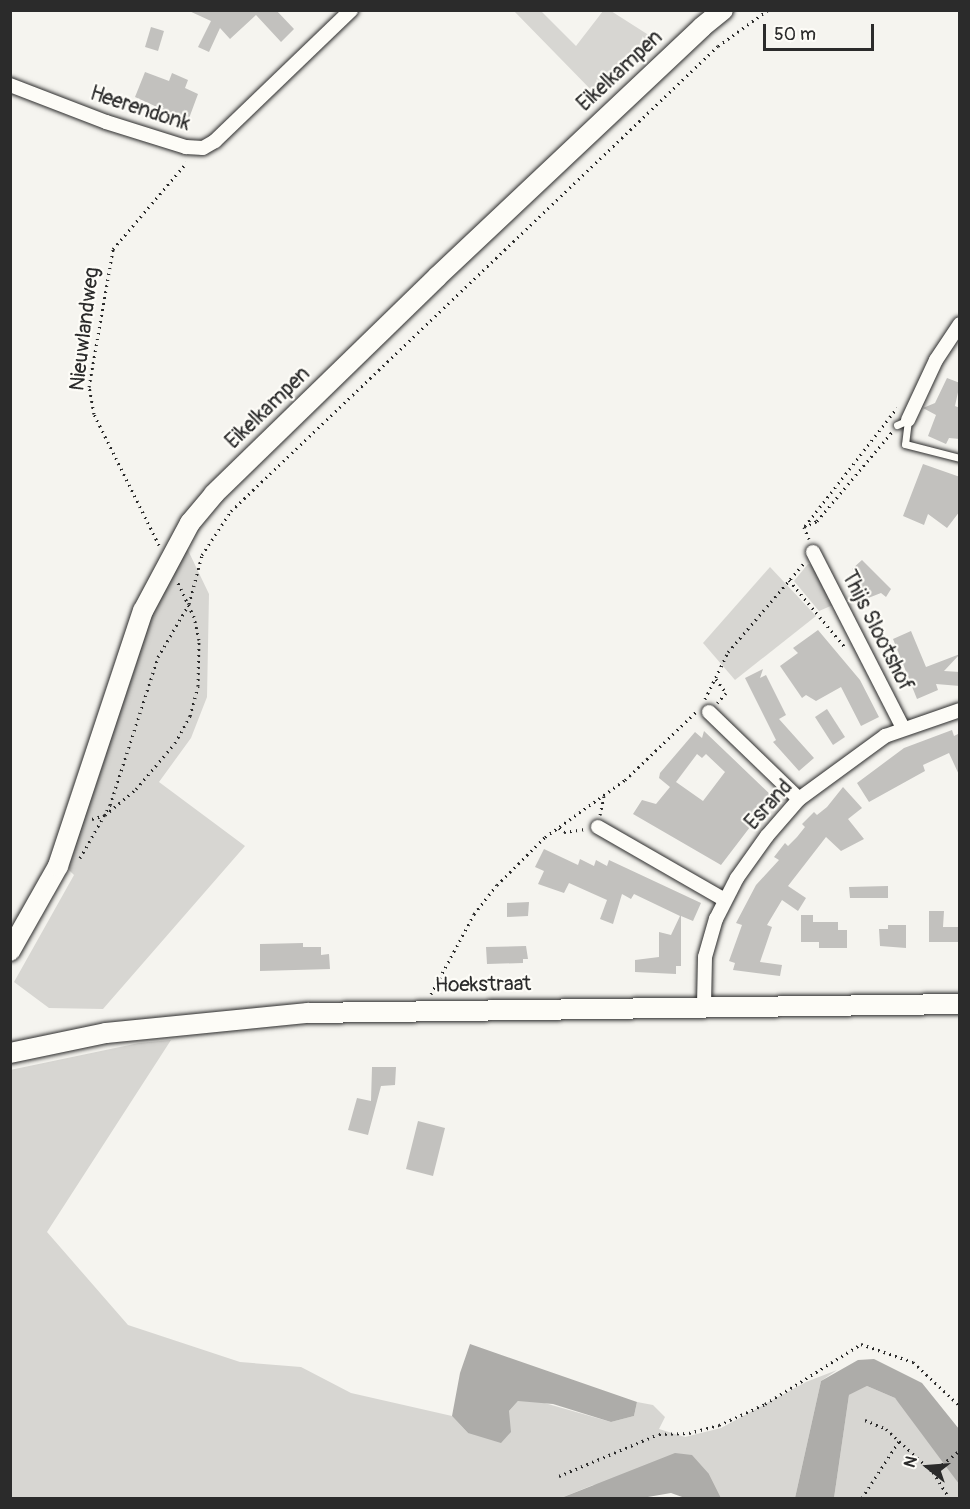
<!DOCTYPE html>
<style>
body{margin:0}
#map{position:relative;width:970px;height:1509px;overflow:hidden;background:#f5f4ef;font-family:Pangolin,sans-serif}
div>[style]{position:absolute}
.green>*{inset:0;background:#d7d6d2}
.water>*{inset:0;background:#adaca9}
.building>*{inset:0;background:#c2c1be}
.path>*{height:3px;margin-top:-1.5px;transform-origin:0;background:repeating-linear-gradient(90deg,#2b2b2b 0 1.5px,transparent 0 6px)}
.roads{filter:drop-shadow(0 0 2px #2b2b2b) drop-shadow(0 0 2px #2b2b2b)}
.lane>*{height:7px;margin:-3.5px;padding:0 3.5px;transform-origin:3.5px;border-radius:3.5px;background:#fdfcf7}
.street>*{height:14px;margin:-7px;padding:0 7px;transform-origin:7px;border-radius:7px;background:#fdfcf7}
.secondary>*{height:20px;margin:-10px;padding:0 10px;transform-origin:10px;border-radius:10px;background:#fdfcf7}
span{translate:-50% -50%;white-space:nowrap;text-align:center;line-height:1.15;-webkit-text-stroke:4.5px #fdfcf7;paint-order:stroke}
.street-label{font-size:21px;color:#2b2b2b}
.frame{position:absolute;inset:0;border:12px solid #2b2b2b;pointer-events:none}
.north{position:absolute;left:898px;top:1437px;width:60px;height:60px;-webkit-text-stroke:4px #fdfcf7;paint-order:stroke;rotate:287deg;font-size:16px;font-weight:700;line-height:24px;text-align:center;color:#2b2b2b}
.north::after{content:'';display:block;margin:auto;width:21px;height:27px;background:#2b2b2b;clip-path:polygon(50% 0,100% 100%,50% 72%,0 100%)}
.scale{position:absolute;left:763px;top:24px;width:111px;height:27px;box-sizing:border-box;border:3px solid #2b2b2b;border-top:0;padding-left:8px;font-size:18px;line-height:21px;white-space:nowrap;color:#2b2b2b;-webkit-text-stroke:4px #fdfcf7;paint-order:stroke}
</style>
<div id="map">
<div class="green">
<i style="clip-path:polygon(514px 11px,541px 11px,576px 46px,603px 11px,611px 11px,658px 41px,598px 97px)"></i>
<i style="clip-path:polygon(185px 544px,209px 594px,207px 697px,191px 738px,159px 782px,245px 846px,103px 1009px,49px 1008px,14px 982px,74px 875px,65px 866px,88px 807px,155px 601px)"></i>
<i style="clip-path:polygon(808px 564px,815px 565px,833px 605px,819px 611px,794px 581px)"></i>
<i style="clip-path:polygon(770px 567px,816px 616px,735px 680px,703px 643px)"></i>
<i style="clip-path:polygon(171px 1040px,47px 1232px,128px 1325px,240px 1362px,301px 1367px,351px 1393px,452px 1416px,468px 1433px,509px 1411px,518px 1401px,534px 1400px,611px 1422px,634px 1416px,637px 1402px,653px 1405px,665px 1417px,659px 1429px,685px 1437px,721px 1428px,806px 1382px,837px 1370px,821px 1381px,795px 1498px,721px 1498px,709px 1474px,593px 1485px,561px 1498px,11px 1498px,10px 1070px,139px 1043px)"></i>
<i style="clip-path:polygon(867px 1386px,895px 1398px,913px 1417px,959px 1484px,959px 1498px,834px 1498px,849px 1395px)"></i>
</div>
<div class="water">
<i style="clip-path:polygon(470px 1344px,637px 1402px,634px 1416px,611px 1422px,553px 1404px,518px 1401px,509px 1411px,511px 1432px,501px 1443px,468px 1433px,452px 1416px,460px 1373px)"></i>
<i style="clip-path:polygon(874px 1359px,922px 1383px,959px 1429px,959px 1484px,895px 1398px,867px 1386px,849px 1395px,834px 1498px,795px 1498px,821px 1381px,858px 1360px)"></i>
<i style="clip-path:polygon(675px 1453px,692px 1455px,709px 1474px,721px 1498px,685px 1498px,671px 1493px,642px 1498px,561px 1498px)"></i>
</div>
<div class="building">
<i style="clip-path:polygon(187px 10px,276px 10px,294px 29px,281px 42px,256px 15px,230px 39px,220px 28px,209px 52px,198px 47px,211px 21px)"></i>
<i style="clip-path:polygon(151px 27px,164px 31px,158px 51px,145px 47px)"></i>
<i style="clip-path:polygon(145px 72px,169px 81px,172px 73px,188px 80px,185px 88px,198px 94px,188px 121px,135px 97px)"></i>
<i style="clip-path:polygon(947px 378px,960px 383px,955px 406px,960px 408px,960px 439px,949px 438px,946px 444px,928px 436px,936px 415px,923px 408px,935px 403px)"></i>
<i style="clip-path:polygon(923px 464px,960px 477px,960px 511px,947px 528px,928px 514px,924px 525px,903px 516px)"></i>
<i style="clip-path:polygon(862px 560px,891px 589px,886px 597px,881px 593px,863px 600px,855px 580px,862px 577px,852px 569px)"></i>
<i style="clip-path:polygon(818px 630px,860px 680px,879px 717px,861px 726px,841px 687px,816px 701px,806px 695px,802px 698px,780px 666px,798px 653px,793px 648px)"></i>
<i style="clip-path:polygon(911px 631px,926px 667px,960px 654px,944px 671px,960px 672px,960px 686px,936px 684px,938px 690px,917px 699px,893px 639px)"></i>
<i style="clip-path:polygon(763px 669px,760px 678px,766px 675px,786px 715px,779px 719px,814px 758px,799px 771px,773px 742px,776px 740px,745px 678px)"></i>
<i style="clip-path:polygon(827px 709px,845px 737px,833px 745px,815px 717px)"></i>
<i style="clip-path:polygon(952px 730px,954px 736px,960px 733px,960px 777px,949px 753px,923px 765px,925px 771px,869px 802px,857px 783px,904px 748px)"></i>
<i style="clip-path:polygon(evenodd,704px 731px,773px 797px,721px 865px,633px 814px,642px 800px,656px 804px,670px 787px,659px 778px,660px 773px,695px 732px,702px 738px,704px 731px,697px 754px,702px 758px,706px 754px,725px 772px,703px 801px,676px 782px,697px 754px)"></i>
<i style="clip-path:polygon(843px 787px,862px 808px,848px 819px,864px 839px,841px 851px,826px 837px,788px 886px,806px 898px,798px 911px,782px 900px,767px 925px,772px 927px,760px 962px,782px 965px,780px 976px,733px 970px,735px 963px,729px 961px,742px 925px,736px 923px,756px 885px,779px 860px,774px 857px,785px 843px,788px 846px,797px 837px,805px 827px,802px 824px,814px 812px,817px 815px,827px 807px)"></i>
<i style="clip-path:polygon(544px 849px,578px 865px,580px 859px,594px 866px,596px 860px,607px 866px,609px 860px,701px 903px,693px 921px,681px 916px,681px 966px,676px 966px,676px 974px,635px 972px,635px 960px,659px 957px,659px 932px,671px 935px,680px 916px,634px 894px,631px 899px,622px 894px,613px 924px,600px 919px,607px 900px,569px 883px,564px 893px,538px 884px,544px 871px,535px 867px)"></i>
<i style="clip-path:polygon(888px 886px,888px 898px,850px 898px,849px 887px)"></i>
<i style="clip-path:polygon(529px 902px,528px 916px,507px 917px,507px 903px)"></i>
<i style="clip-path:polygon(929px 911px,944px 911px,943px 927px,960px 927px,960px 942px,929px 942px)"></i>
<i style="clip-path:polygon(801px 915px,813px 915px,813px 922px,838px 922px,838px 930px,847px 930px,847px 948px,819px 948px,819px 942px,801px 942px)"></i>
<i style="clip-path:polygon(888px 925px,906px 925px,906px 948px,880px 946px,879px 929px,888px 929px)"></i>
<i style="clip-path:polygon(303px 943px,303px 947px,321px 947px,321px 955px,329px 954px,330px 969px,260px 971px,260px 944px)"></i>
<i style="clip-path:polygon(526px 946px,528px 959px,523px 959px,523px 963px,487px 964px,486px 947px)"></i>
<i style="clip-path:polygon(372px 1067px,396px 1067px,395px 1085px,381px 1086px,368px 1135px,348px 1130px,357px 1098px,371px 1101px)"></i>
<i style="clip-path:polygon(418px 1121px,445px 1128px,433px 1176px,406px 1169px)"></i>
</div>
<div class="path">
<i style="left:805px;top:526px;width:150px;rotate:-52.1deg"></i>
<i style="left:809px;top:539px;width:13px;rotate:-113deg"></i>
<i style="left:804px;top:527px;width:14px;rotate:-25deg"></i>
<i style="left:817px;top:521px;width:116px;rotate:-49.9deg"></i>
<i style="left:159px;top:545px;width:146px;rotate:-116.4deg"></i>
<i style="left:94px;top:414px;width:27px;rotate:-100deg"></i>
<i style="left:89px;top:387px;width:140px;rotate:-80.1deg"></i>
<i style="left:113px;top:249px;width:114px;rotate:-49.6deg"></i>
<i style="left:789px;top:580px;width:86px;rotate:50.2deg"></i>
<i style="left:716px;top:679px;width:17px;rotate:54deg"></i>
<i style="left:726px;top:693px;width:13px;rotate:132deg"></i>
<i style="left:705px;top:699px;width:52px;rotate:-63.9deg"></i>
<i style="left:728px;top:652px;width:117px;rotate:-49.5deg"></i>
<i style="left:600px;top:815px;width:19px;rotate:-78deg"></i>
<i style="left:92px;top:819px;width:14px;rotate:-17deg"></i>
<i style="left:105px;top:815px;width:40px;rotate:-40deg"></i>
<i style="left:136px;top:789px;width:60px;rotate:-49.7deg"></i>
<i style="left:175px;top:743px;width:31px;rotate:-61deg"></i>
<i style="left:190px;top:716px;width:31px;rotate:-75deg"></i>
<i style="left:198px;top:686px;width:46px;rotate:-88.8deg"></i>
<i style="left:199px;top:640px;width:24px;rotate:-102deg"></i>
<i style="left:194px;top:617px;width:38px;rotate:-115deg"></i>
<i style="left:559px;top:828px;width:6px;rotate:39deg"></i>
<i style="left:564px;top:832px;width:21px;rotate:-8deg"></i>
<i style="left:80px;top:858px;width:61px;rotate:-60.5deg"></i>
<i style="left:110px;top:805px;width:156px;rotate:-72deg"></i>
<i style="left:158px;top:657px;width:61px;rotate:-59.7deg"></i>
<i style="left:189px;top:604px;width:51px;rotate:-75.1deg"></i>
<i style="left:202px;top:555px;width:53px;rotate:-56.6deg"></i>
<i style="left:231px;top:511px;width:673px;rotate:-43.68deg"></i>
<i style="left:718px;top:46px;width:62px;rotate:-35.8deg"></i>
<i style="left:431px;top:994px;width:91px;rotate:-61.7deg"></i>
<i style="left:474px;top:914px;width:37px;rotate:-52deg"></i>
<i style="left:497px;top:885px;width:68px;rotate:-45deg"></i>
<i style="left:545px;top:837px;width:98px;rotate:-35.5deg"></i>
<i style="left:625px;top:780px;width:98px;rotate:-43.8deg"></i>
<i style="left:865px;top:1420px;width:23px;rotate:23deg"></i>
<i style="left:886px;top:1429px;width:64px;rotate:42.5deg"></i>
<i style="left:933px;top:1472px;width:31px;rotate:58deg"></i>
<i style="left:933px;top:1472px;width:35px;rotate:-39deg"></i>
<i style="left:559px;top:1476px;width:108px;rotate:-22.8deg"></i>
<i style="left:659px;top:1434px;width:30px;rotate:-2deg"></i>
<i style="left:689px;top:1433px;width:31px;rotate:-15deg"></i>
<i style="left:719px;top:1425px;width:51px;rotate:-24.5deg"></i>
<i style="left:765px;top:1404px;width:113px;rotate:-32deg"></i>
<i style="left:861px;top:1344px;width:55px;rotate:19.1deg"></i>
<i style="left:913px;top:1362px;width:64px;rotate:43.1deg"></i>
<i style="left:862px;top:1498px;width:68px;rotate:-57deg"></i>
</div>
<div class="roads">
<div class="lane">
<i style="left:897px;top:425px;width:12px;rotate:-24deg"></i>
<i style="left:908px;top:420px;width:24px;rotate:97deg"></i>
<i style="left:905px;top:444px;width:57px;rotate:14.3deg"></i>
</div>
<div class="street">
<i style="left:10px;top:85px;width:103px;rotate:21.1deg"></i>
<i style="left:106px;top:122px;width:84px;rotate:17.4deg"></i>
<i style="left:186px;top:147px;width:17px;rotate:3deg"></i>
<i style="left:203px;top:148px;width:14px;rotate:-30deg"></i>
<i style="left:215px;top:141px;width:189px;rotate:-43.9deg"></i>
<i style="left:908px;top:420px;width:66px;rotate:-65deg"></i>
<i style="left:936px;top:360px;width:43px;rotate:-56.3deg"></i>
<i style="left:813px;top:552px;width:198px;rotate:62.9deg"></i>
<i style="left:709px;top:712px;width:125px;rotate:44deg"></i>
<i style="left:598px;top:827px;width:146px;rotate:29.9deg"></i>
<i style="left:704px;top:1005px;width:48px;rotate:-88.8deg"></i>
<i style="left:705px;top:957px;width:40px;rotate:-74deg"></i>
<i style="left:716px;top:919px;width:46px;rotate:-62.9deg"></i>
<i style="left:737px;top:878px;width:52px;rotate:-54.5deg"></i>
<i style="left:767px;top:836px;width:49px;rotate:-49.1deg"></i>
<i style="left:799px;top:799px;width:107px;rotate:-36.2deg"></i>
<i style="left:885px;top:736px;width:79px;rotate:-19.1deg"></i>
</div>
<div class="secondary">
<i style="left:10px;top:951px;width:98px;rotate:-60.5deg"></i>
<i style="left:58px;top:866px;width:269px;rotate:-71.6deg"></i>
<i style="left:143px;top:611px;width:100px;rotate:-61.9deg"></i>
<i style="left:190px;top:523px;width:38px;rotate:-50deg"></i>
<i style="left:214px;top:494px;width:311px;rotate:-44.2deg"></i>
<i style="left:437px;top:277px;width:364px;rotate:-43.3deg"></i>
<i style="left:702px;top:27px;width:27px;rotate:-39deg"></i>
<i style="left:10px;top:1053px;width:98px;rotate:-11.8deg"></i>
<i style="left:106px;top:1033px;width:203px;rotate:-5.7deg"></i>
<i style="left:308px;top:1013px;width:652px;rotate:-0.79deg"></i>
</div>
</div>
<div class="street-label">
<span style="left:620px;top:71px;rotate:-43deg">Eikelkampen</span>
<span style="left:140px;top:109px;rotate:18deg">Heerendonk</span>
<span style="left:85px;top:329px;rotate:-83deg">Nieuwlandweg</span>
<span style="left:268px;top:408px;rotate:-44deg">Eikelkampen</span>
<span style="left:877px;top:631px;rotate:63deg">Thijs Slootshof</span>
<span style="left:769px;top:805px;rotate:-48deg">Esrand</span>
<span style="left:483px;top:985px;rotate:-1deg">Hoekstraat</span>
</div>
<div class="frame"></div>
<div class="north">N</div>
<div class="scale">50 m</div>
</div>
